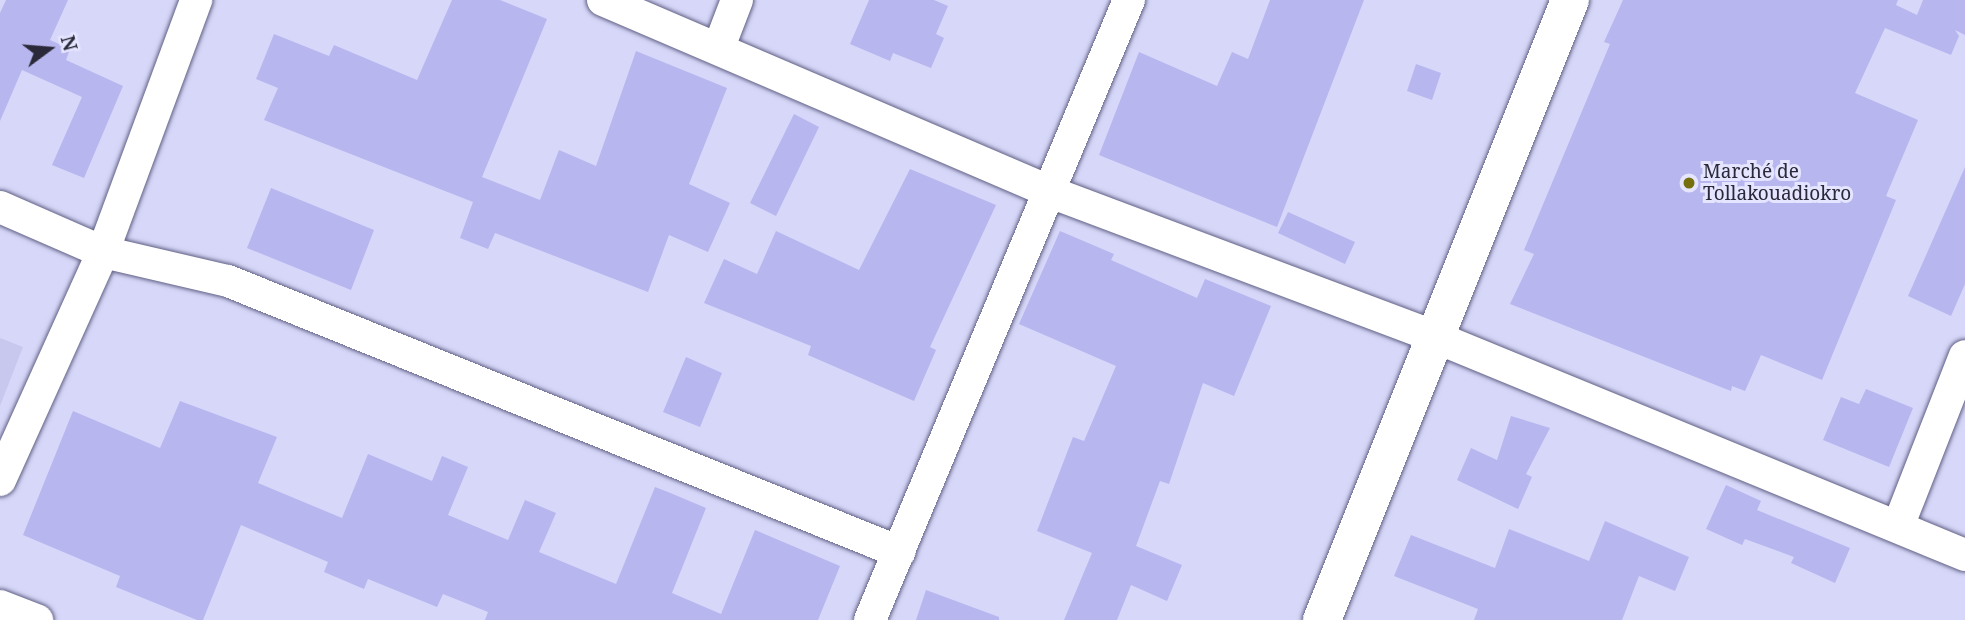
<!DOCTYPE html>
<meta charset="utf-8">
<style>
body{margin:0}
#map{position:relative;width:1965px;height:620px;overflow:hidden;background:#d7d7f9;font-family:"Noto Serif",serif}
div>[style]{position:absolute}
.built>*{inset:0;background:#c8c8ef}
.building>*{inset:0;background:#b7b6ef}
.roads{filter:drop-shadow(0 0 2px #606084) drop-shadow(0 0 2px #606084)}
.minor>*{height:32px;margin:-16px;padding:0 16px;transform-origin:16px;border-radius:16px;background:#fff}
.tertiary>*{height:38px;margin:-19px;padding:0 19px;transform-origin:19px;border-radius:19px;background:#fff}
.dots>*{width:19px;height:19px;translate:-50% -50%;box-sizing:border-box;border:4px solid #e5e5ff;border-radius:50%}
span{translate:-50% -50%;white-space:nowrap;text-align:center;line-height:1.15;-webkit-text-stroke:6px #e5e5ff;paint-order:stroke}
.poi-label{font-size:19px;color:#292939}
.left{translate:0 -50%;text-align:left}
.north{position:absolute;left:14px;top:14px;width:70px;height:70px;-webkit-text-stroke:5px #e5e5ff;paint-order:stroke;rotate:74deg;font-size:19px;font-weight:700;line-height:28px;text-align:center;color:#292939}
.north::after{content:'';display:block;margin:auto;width:24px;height:32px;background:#292939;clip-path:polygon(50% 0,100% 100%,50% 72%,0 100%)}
</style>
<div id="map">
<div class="built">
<i style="clip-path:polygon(0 338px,23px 347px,0 406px)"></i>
</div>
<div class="building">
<i style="clip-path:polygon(6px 0,68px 0,50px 40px,70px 49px,66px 60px,123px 86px,84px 178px,52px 165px,82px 97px,22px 70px,0 121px,0 13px)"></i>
<i style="clip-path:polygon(452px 0,500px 0,547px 19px,482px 177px,540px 200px,559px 150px,596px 166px,636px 51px,727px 88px,689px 184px,730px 203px,708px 252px,669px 235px,648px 292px,495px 233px,488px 249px,460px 238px,473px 202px,264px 120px,278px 88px,256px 79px,274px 34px,329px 56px,334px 45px,417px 80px)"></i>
<i style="clip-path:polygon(869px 0,934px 0,948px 6px,936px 34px,944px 38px,931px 68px,893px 53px,890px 61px,850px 44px)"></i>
<i style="clip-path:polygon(1270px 0,1364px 0,1277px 227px,1099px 155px,1139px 52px,1217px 86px,1232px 52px,1248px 59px)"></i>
<i style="clip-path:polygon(1623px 0,1898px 0,1896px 5px,1917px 15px,1923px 0,1965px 0,1965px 35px,1955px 30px,1959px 36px,1951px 55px,1885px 28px,1855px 93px,1918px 120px,1886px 196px,1896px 200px,1822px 380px,1761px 355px,1745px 391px,1732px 386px,1731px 391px,1510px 304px,1534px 254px,1524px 250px,1610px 44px,1604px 42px)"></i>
<i style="clip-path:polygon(1416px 64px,1441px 73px,1432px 100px,1407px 91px)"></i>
<i style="clip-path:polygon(794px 114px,819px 127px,776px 216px,750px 203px)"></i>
<i style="clip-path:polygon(1965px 167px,1965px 284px,1951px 316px,1908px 296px)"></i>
<i style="clip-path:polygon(910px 169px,996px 205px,930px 347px,936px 350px,914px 401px,808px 355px,811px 346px,704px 303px,724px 259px,757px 274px,776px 231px,859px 270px)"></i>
<i style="clip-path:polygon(271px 188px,374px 230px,351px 290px,247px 248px)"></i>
<i style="clip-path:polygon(1288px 212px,1355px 242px,1345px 264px,1278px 233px)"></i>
<i style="clip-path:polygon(1060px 231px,1114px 254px,1111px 260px,1197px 298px,1205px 279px,1271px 306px,1234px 396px,1203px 383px,1169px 484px,1160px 481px,1136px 546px,1182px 565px,1167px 601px,1131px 585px,1117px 620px,1064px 620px,1092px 553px,1037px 531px,1073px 437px,1084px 441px,1116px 366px,1019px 324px)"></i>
<i style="clip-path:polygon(686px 357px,722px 373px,700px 427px,663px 412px)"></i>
<i style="clip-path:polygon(1866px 389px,1913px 408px,1889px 467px,1823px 440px,1841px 397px,1859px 404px)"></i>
<i style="clip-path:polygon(180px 401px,277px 437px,258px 483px,342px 518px,368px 454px,432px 481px,442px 456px,468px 467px,448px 515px,508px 540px,525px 500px,556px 513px,539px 552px,616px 584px,655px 487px,668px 492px,706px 508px,672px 593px,721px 614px,755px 530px,840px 566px,818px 620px,485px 620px,488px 612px,443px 594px,437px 607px,368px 579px,364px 589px,324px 572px,328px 562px,241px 525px,203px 620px,197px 620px,116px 587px,120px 576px,23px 535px,73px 411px,160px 448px)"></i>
<i style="clip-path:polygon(1511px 416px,1550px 428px,1526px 474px,1532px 477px,1518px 509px,1457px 480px,1471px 448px,1497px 460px)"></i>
<i style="clip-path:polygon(1726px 485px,1761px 501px,1757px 510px,1850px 548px,1835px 583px,1791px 563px,1794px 557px,1745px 539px,1742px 545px,1706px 529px)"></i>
<i style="clip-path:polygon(1605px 521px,1689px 557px,1675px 591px,1639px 576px,1622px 620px,1474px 620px,1478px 609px,1394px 576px,1411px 535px,1495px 568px,1509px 529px,1589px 561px)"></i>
<i style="clip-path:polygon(926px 590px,999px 617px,999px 620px,916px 620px)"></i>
</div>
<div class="roads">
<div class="minor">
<i style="left:603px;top:0;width:486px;rotate:23.2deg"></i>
<i style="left:1050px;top:192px;width:411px;rotate:20.6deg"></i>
<i style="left:1435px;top:337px;width:573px;rotate:22.36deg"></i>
<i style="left:719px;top:47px;width:50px;rotate:-69deg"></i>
<i style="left:0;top:207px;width:112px;rotate:23.6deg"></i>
<i style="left:103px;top:252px;width:128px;rotate:13.1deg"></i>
<i style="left:228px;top:281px;width:724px;rotate:21.99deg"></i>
<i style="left:0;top:480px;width:250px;rotate:-65.7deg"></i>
<i style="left:103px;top:252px;width:269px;rotate:-69.7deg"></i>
<i style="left:1899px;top:524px;width:180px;rotate:-68.6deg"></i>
<i style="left:0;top:606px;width:40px;rotate:21deg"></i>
<i style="left:870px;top:620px;width:672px;rotate:-67.33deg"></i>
</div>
<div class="tertiary">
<i style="left:1322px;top:620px;width:668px;rotate:-68.2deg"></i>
</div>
</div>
<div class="dots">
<i style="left:1689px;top:183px;background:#756f0e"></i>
</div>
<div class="poi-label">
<span class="left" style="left:1703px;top:183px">Marché de<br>Tollakouadiokro</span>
</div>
<div class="north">N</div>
</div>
